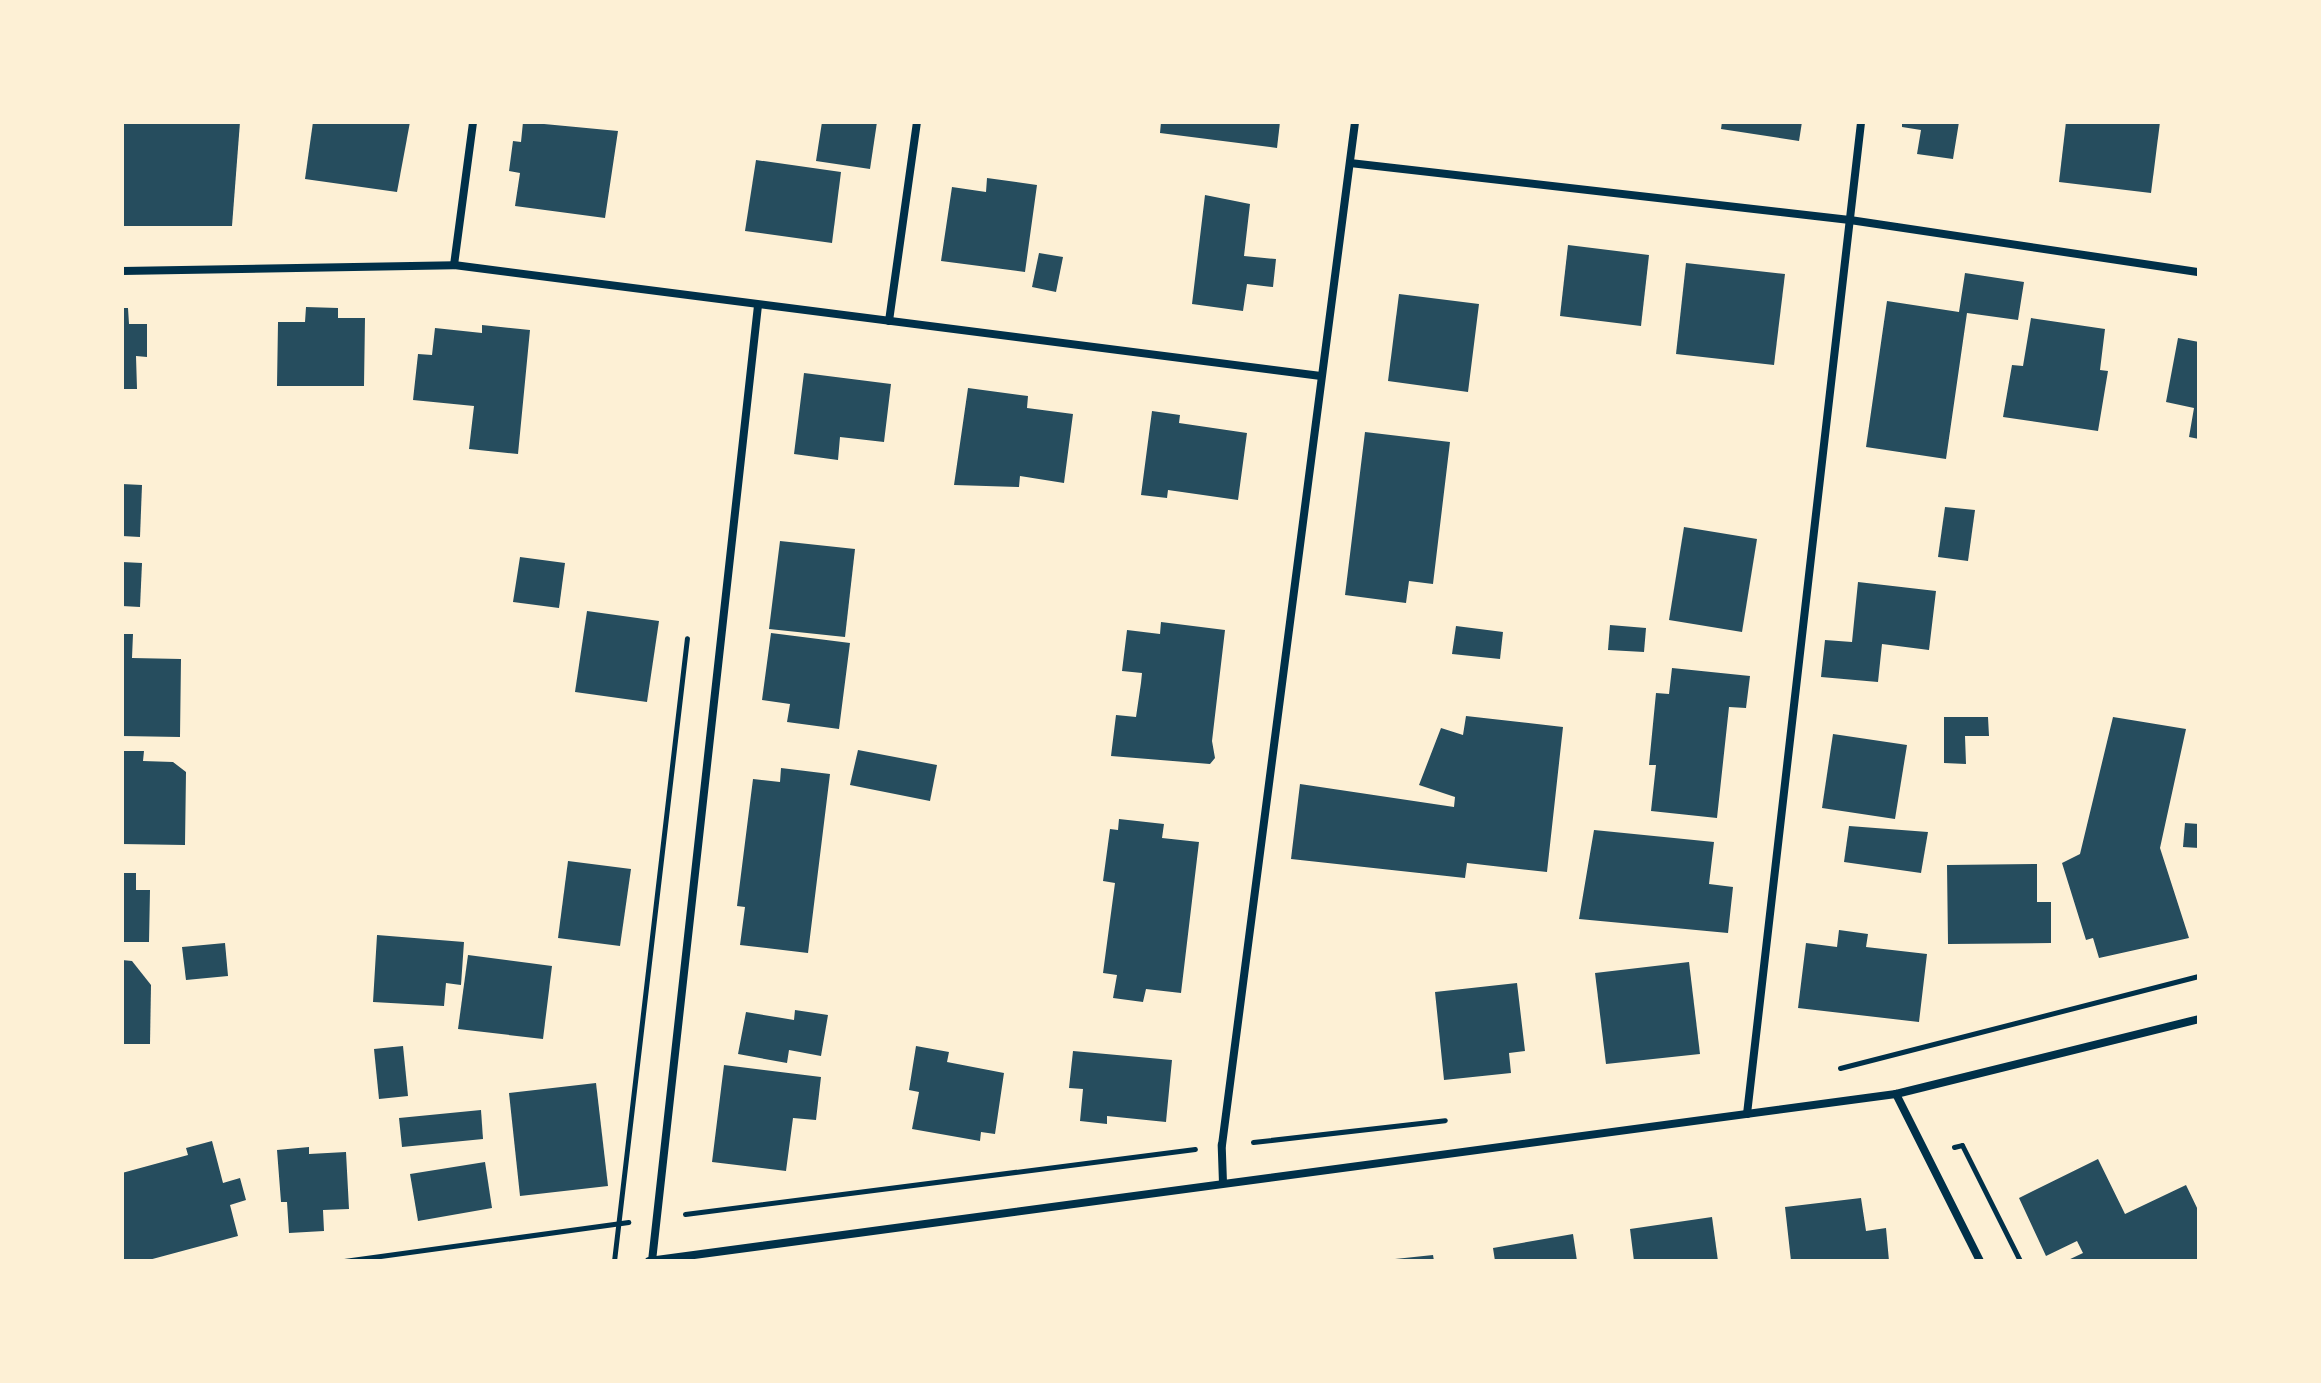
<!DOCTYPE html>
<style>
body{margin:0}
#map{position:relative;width:2321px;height:1383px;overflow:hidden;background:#fdf0d5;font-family:"Work Sans",sans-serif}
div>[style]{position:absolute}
.building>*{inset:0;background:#264d5e}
.path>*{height:5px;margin:-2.5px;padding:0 2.5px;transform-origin:2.5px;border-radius:2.5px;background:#003049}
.minor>*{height:8px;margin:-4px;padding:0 4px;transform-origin:4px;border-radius:4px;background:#003049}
span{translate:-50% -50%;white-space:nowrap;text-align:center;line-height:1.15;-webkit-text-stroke:8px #fdf0d5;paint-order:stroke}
.frame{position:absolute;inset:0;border:124px solid #fdf0d5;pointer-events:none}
</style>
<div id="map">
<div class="building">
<i style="clip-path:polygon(122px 122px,240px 122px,232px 226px,122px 226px)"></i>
<i style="clip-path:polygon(313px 122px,410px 122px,397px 192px,305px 179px)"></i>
<i style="clip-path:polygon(523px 122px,618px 131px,605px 218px,515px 206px,520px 173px,509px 171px,513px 141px,521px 142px)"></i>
<i style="clip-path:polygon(822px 122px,877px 122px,870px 169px,816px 161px)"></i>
<i style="clip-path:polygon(1161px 122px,1280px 122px,1277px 148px,1160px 133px)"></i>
<i style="clip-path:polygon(1722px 122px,1802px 122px,1799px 141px,1721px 129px)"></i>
<i style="clip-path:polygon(1902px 122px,1959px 122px,1953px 159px,1917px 154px,1921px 130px,1902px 127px)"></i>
<i style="clip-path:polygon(2066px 122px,2160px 122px,2151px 193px,2059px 182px)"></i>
<i style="clip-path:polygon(756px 160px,841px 172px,832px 243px,745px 231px)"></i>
<i style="clip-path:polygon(987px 178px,1037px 185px,1025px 272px,941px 261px,952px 187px,986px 192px)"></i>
<i style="clip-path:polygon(1205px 195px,1250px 204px,1244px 256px,1276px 259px,1273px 287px,1247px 284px,1243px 311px,1192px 304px)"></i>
<i style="clip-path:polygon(1568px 245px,1649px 255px,1641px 326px,1560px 316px)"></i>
<i style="clip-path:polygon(1039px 253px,1063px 257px,1056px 292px,1032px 287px)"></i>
<i style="clip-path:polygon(1686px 263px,1785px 274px,1774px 365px,1676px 354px)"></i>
<i style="clip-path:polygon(1965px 273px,2024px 282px,2018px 320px,1967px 313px,1946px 459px,1866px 447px,1887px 301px,1959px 312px)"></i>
<i style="clip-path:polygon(1399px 294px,1479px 304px,1468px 392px,1388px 381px)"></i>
<i style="clip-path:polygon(306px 307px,338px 308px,338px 318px,365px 318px,364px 386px,277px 386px,278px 322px,305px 322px)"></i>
<i style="clip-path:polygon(122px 308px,128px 308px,129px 324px,147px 324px,147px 357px,136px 356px,137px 389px,122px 389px)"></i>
<i style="clip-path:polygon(2031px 318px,2105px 329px,2100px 370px,2108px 371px,2098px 431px,2003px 417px,2012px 365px,2023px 366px)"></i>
<i style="clip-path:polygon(482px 325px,530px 330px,518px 454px,469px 449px,474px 406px,413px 400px,418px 354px,432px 355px,435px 328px,482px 333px)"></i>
<i style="clip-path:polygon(2178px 338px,2199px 342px,2199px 439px,2189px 437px,2194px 408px,2166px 402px)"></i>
<i style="clip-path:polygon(804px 373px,891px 384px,884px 442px,840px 437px,838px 460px,794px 454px)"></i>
<i style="clip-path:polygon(968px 388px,1028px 396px,1027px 408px,1073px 414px,1064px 483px,1020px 476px,1019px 487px,954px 485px)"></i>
<i style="clip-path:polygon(1152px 411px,1180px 415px,1179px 423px,1247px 433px,1238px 500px,1168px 490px,1167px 498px,1141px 495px)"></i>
<i style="clip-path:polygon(1365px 432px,1450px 442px,1433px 584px,1409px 581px,1406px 603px,1345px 595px)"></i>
<i style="clip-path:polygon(122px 484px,142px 485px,140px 537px,122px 536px)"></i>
<i style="clip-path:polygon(1945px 507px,1975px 510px,1968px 561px,1938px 557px)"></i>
<i style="clip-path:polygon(1684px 527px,1757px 539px,1742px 632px,1669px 620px)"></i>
<i style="clip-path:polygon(780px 541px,855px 549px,845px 637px,769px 629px)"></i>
<i style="clip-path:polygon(520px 557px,565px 563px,559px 608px,513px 602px)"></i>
<i style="clip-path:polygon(122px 562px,142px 563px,140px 607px,122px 606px)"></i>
<i style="clip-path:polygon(1858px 582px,1936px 591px,1929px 650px,1882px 644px,1878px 682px,1821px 677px,1825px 640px,1852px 642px)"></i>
<i style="clip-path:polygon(587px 611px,659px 621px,647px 702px,575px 692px)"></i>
<i style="clip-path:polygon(1161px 622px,1225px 630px,1212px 741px,1215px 758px,1210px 764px,1111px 756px,1116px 715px,1136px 717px,1141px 683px,1142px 673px,1122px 671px,1127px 630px,1160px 634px)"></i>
<i style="clip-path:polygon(1610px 625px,1646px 628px,1644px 652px,1608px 650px)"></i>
<i style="clip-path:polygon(1456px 626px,1503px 632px,1500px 659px,1452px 654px)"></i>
<i style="clip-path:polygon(771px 633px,850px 643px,839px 729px,787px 722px,790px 704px,762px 700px)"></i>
<i style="clip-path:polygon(122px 634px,133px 634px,132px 658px,181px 659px,180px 737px,122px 736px)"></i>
<i style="clip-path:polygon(1672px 668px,1750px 676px,1746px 708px,1729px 707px,1717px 818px,1651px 811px,1656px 765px,1649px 765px,1656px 693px,1669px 694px)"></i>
<i style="clip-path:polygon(1466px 716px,1563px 727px,1547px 872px,1467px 863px,1465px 878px,1291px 859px,1300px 784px,1454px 807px,1455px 797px,1419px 785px,1441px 728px,1463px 735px)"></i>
<i style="clip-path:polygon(1944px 717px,1988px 717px,1989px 736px,1965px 736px,1966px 764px,1944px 763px)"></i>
<i style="clip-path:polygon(2113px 717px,2186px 729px,2160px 848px,2189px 938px,2099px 958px,2093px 938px,2086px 940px,2062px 863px,2080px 854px)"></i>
<i style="clip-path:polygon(1833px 734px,1907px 745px,1895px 819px,1822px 808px)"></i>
<i style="clip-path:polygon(858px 750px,937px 765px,930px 801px,850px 785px)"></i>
<i style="clip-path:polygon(122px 751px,144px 751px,143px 761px,173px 762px,186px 772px,185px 845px,122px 844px)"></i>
<i style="clip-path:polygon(781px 768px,830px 774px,808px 953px,740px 945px,745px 907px,737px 906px,753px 779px,780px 782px)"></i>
<i style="clip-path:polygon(1119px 819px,1164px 824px,1162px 838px,1199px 842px,1181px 993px,1146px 989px,1143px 1002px,1113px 998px,1117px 975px,1103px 973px,1115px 883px,1103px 881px,1110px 829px,1118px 830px)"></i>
<i style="clip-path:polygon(2185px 823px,2199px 824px,2199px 848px,2183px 847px)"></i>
<i style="clip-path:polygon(1849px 826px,1928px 832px,1921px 873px,1844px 862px)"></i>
<i style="clip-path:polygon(1594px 830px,1714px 842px,1709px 884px,1733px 887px,1728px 933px,1579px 919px)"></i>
<i style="clip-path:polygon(568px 861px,631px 869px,620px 946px,558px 938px)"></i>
<i style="clip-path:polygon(2037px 864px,2037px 902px,2051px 902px,2051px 943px,1948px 944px,1947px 865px)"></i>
<i style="clip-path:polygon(122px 873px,136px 873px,136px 890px,150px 890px,149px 942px,122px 942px)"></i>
<i style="clip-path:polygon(1839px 930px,1868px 934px,1866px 947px,1927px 954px,1919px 1022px,1798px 1008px,1806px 943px,1837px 947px)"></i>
<i style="clip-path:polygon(377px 935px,464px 942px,461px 985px,446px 983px,444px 1006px,373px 1002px)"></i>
<i style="clip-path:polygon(225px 943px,228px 976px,186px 980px,182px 947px)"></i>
<i style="clip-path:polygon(468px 955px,552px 966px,543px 1039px,458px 1029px)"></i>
<i style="clip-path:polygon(122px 960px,132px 961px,151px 985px,150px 1044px,122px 1044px)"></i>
<i style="clip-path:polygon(1689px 962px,1700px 1054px,1606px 1064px,1595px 973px)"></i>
<i style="clip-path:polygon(1517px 983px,1525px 1051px,1509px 1053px,1511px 1073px,1444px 1080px,1435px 992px)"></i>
<i style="clip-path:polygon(795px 1010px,828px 1015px,821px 1056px,789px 1050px,787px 1063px,738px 1054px,746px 1012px,794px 1020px)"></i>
<i style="clip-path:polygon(403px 1046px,408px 1096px,379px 1099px,374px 1049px)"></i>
<i style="clip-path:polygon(916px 1046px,949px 1052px,947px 1062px,1004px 1073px,995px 1134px,981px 1132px,980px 1141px,912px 1129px,919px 1092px,909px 1090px)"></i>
<i style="clip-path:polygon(1073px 1051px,1172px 1060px,1166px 1122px,1107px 1116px,1107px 1124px,1080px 1121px,1083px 1089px,1069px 1088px)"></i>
<i style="clip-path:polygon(724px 1065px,821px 1077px,816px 1120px,793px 1118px,786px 1171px,712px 1162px)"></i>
<i style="clip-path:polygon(596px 1083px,608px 1186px,520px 1196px,509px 1093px)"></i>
<i style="clip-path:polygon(481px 1110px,483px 1139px,402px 1147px,399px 1118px)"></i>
<i style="clip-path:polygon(212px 1141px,223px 1183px,240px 1178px,246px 1200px,230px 1205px,238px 1236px,145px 1261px,122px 1261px,122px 1173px,188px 1155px,186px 1148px)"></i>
<i style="clip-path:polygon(309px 1147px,309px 1154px,346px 1152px,349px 1209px,323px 1210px,324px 1231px,289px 1233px,287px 1202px,281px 1202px,277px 1150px)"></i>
<i style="clip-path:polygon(2098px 1159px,2125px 1214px,2186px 1185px,2199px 1212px,2199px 1261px,2066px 1261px,2083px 1253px,2077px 1241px,2046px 1256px,2019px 1198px)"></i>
<i style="clip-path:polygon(485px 1162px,492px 1208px,418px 1221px,410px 1174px)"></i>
<i style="clip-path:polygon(1861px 1198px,1866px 1231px,1886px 1228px,1889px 1261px,1791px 1261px,1785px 1207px)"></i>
<i style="clip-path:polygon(1712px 1217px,1718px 1261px,1634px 1261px,1630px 1229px)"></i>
<i style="clip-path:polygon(1573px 1234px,1577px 1261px,1495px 1261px,1493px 1248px)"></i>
<i style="clip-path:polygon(1433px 1255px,1434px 1261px,1396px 1261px,1395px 1259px)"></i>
</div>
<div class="path">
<i style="left:1840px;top:1068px;width:371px;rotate:-14.4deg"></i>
<i style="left:1253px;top:1142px;width:193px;rotate:-6.5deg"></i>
<i style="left:1954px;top:1147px;width:8px;rotate:-14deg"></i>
<i style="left:1962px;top:1145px;width:130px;rotate:63.4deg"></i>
<i style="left:685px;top:1214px;width:514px;rotate:-7.26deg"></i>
<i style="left:344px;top:1261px;width:287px;rotate:-7.8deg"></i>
<i style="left:614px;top:1261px;width:627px;rotate:-83.32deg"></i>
</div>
<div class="minor">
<i style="left:1350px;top:163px;width:503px;rotate:6.5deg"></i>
<i style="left:1850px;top:220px;width:353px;rotate:8.5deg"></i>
<i style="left:454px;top:265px;width:144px;rotate:-82.4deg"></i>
<i style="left:122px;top:271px;width:332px;rotate:-1deg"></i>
<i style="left:454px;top:265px;width:874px;rotate:7.3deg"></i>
<i style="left:889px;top:321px;width:201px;rotate:-82deg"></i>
<i style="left:1896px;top:1094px;width:187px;rotate:63.3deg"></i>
<i style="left:1747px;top:1114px;width:999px;rotate:-83.44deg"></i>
<i style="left:1223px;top:1183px;width:38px;rotate:-92deg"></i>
<i style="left:1222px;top:1145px;width:1032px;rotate:-82.59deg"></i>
<i style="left:649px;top:1261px;width:1258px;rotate:-7.63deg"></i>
<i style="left:1896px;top:1094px;width:312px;rotate:-13.9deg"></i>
<i style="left:652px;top:1261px;width:961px;rotate:-83.67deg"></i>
</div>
<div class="frame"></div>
</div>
